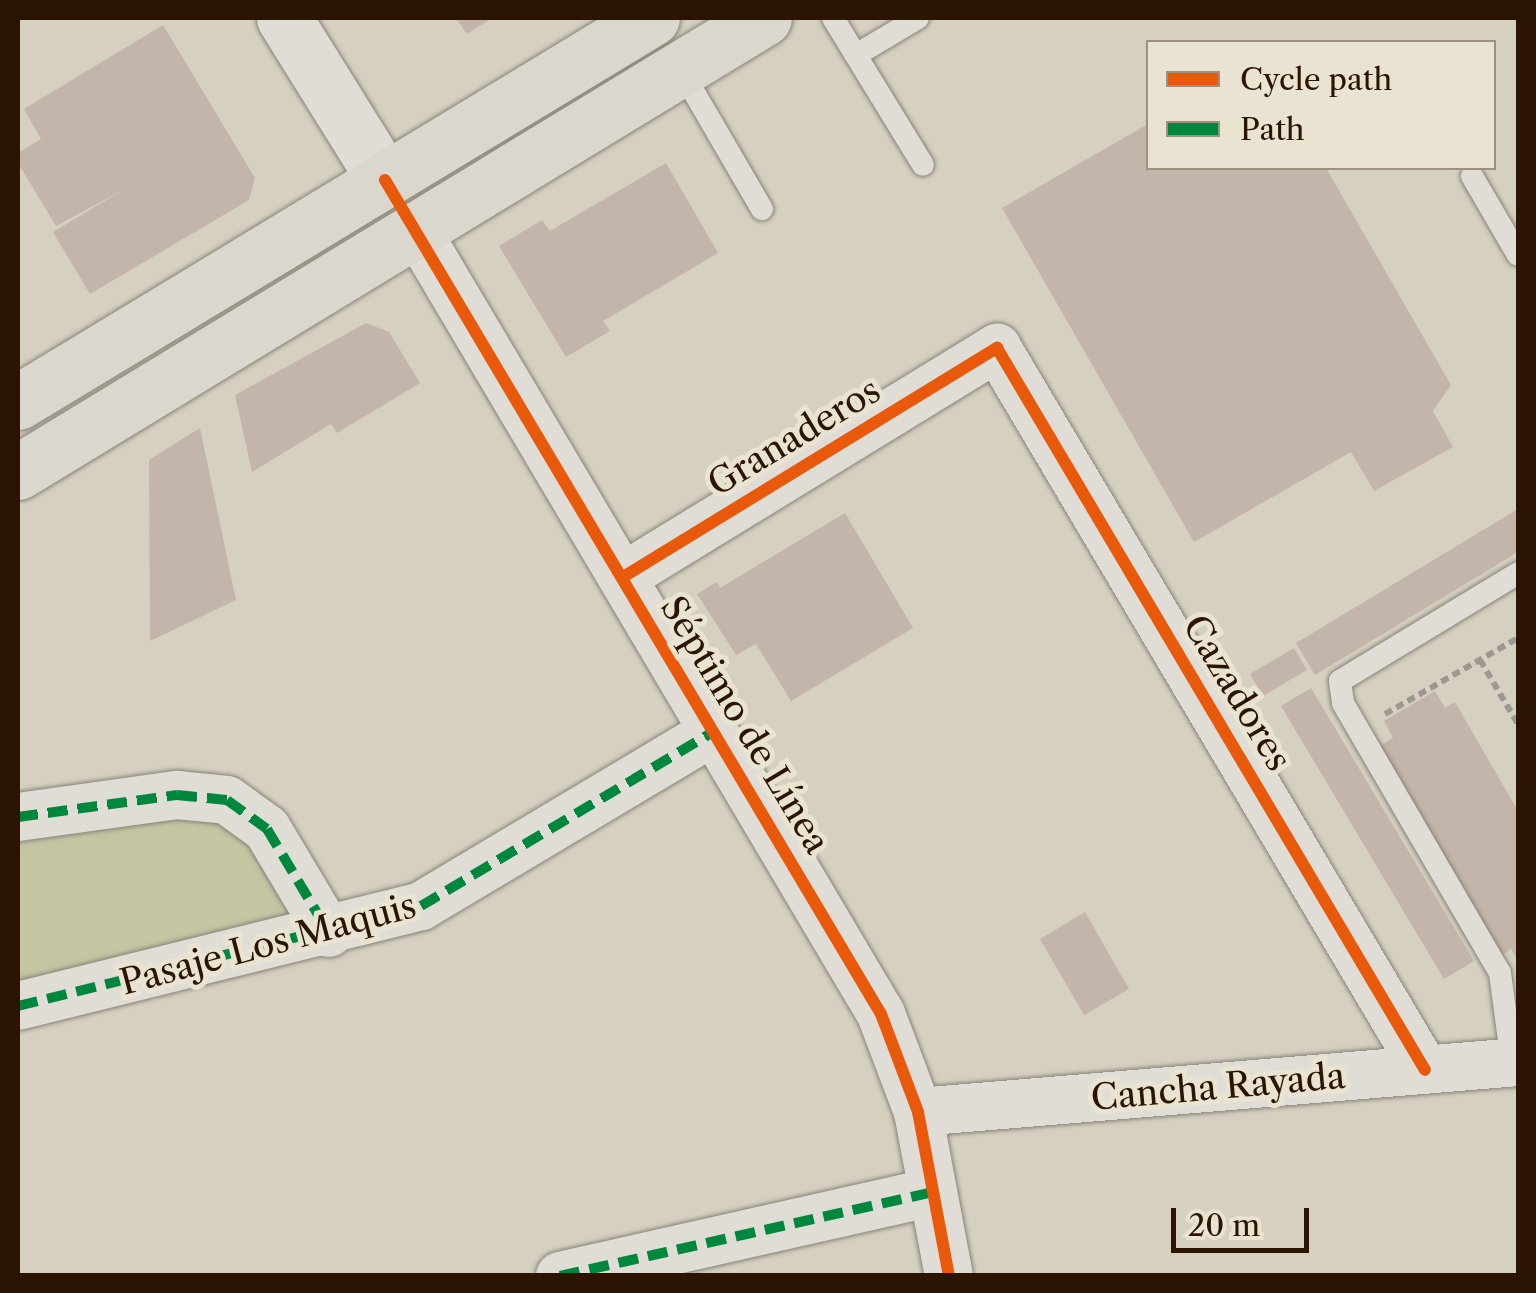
<!DOCTYPE html>
<meta charset="utf-8">
<style>
body{margin:0}
#map{position:relative;width:1536px;height:1293px;overflow:hidden;background:#d5d0c0;font-family:"Libre Caslon Text",serif}
div>[style]{position:absolute}
.green>*{inset:0;background:#c3c5a3}
.building>*{inset:0;background:#c3b5a9}
.path>*{height:6px;margin-top:-3px;transform-origin:0;background:repeating-linear-gradient(90deg,#9d9890 0 8px,transparent 0 13px)}
.roads{filter:drop-shadow(0 0 2px #898378) drop-shadow(0 0 2px #898378)}
.service>*{height:22px;margin:-11px;padding:0 11px;transform-origin:11px;border-radius:11px;background:#dfddd5}
.minor>*{height:48px;margin:-24px;padding:0 24px;transform-origin:24px;border-radius:24px;background:#dfddd5}
.secondary>*{height:55px;margin:-27.5px;padding:0 27.5px;transform-origin:27.5px;border-radius:27.5px;background:#dfddd5}
.primary>*{height:55px;margin:-27.5px;padding:0 27.5px;transform-origin:27.5px;border-radius:27.5px;background:#dad7ce}
.quiet>*{height:10px;margin-top:-5px;transform-origin:0;background:repeating-linear-gradient(90deg,#00873e 0 20px,transparent 0 30px)}
.cycleway>*{height:12px;margin:-6px;padding:0 6px;transform-origin:6px;border-radius:6px;background:#e8590c}
span{translate:-50% -50%;white-space:nowrap;text-align:center;line-height:1.15;-webkit-text-stroke:10px #e9e3d1;paint-order:stroke}
.street-label{font-size:35px;color:#2b1402}
.frame{position:absolute;inset:0;border:20px solid #2b1402;pointer-events:none}
.legend{position:absolute;left:1146px;top:40px;width:350px;height:130px;box-sizing:border-box;background:#e9e3d1;border:2px solid #9d907e;margin:0;padding:12px 18px;list-style:none;font-size:30px;color:#2b1402}
.legend li{display:flex;align-items:center;gap:20px;height:50px}
.legend b{width:50px;border:2px solid #9d907e}
.scale{position:absolute;left:1171px;top:1208px;width:138px;height:45px;box-sizing:border-box;border:5px solid #2b1402;border-top:0;padding-left:12px;font-size:30px;line-height:35px;white-space:nowrap;color:#2b1402;-webkit-text-stroke:8px #e9e3d1;paint-order:stroke}
</style>
<div id="map">
<div class="green">
<i style="clip-path:polygon(196px 806px,261px 852px,295px 926px,18px 985px,18px 839px)"></i>
</div>
<div class="building">
<i style="clip-path:polygon(456px 18px,492px 18px,467px 34px)"></i>
<i style="clip-path:polygon(163px 25px,255px 178px,249px 200px,90px 294px,53px 232px,123px 190px,56px 226px,18px 163px,18px 153px,41px 139px,24px 109px)"></i>
<i style="clip-path:polygon(1148px 124px,1148px 168px,1326px 168px,1451px 385px,1433px 411px,1453px 447px,1374px 491px,1351px 452px,1194px 542px,1002px 208px)"></i>
<i style="clip-path:polygon(666px 163px,718px 253px,603px 321px,610px 331px,566px 357px,499px 246px,542px 220px,550px 231px)"></i>
<i style="clip-path:polygon(366px 323px,389px 332px,420px 383px,337px 433px,331px 424px,252px 472px,235px 395px)"></i>
<i style="clip-path:polygon(200px 428px,236px 600px,150px 641px,149px 460px)"></i>
<i style="clip-path:polygon(1518px 509px,1518px 552px,1315px 675px,1296px 643px)"></i>
<i style="clip-path:polygon(845px 513px,913px 628px,791px 701px,756px 644px,736px 655px,697px 594px,717px 582px,720px 588px)"></i>
<i style="clip-path:polygon(1294px 648px,1307px 670px,1263px 696px,1250px 674px)"></i>
<i style="clip-path:polygon(1311px 688px,1474px 961px,1444px 979px,1281px 706px)"></i>
<i style="clip-path:polygon(1435px 691px,1445px 708px,1455px 702px,1518px 811px,1518px 961px,1511px 949px,1502px 955px,1380px 746px,1393px 738px,1384px 721px)"></i>
<i style="clip-path:polygon(1085px 912px,1129px 989px,1084px 1015px,1040px 939px)"></i>
</div>
<div class="path">
<i style="left:1480px;top:660px;width:74px;rotate:59.3deg"></i>
<i style="left:1385px;top:714px;width:153px;rotate:-29.7deg"></i>
</div>
<div class="roads">
<div class="service">
<i style="left:833px;top:18px;width:172px;rotate:58.5deg"></i>
<i style="left:856px;top:55px;width:72px;rotate:-30.8deg"></i>
<i style="left:681px;top:70px;width:161px;rotate:59.8deg"></i>
<i style="left:1472px;top:176px;width:91px;rotate:59.8deg"></i>
<i style="left:1512px;top:1063px;width:91px;rotate:-97.6deg"></i>
<i style="left:1500px;top:973px;width:312px;rotate:-120.2deg"></i>
<i style="left:1343px;top:703px;width:22px;rotate:-98deg"></i>
<i style="left:1340px;top:681px;width:208px;rotate:-31.2deg"></i>
</div>
<div class="minor">
<i style="left:418px;top:233px;width:908px;rotate:59.34deg"></i>
<i style="left:881px;top:1014px;width:105px;rotate:69.3deg"></i>
<i style="left:918px;top:1112px;width:167px;rotate:79.3deg"></i>
<i style="left:623px;top:577px;width:439px;rotate:-31.5deg"></i>
<i style="left:997px;top:348px;width:839px;rotate:59.34deg"></i>
<i style="left:18px;top:817px;width:161px;rotate:-7.9deg"></i>
<i style="left:177px;top:795px;width:50px;rotate:5.7deg"></i>
<i style="left:227px;top:800px;width:49px;rotate:35.9deg"></i>
<i style="left:267px;top:829px;width:121px;rotate:59.2deg"></i>
<i style="left:18px;top:1006px;width:415px;rotate:-13.9deg"></i>
<i style="left:421px;top:906px;width:341px;rotate:-30.8deg"></i>
<i style="left:918px;top:1112px;width:602px;rotate:-4.76deg"></i>
<i style="left:560px;top:1276px;width:382px;rotate:-12.7deg"></i>
</div>
<div class="secondary">
<i style="left:284px;top:18px;width:191px;rotate:58.1deg"></i>
</div>
<div class="primary">
<i style="left:18px;top:402px;width:741px;rotate:-31.2deg"></i>
<i style="left:18px;top:472px;width:873px;rotate:-31.32deg"></i>
</div>
</div>
<div class="quiet">
<i style="left:18px;top:817px;width:161px;rotate:-7.9deg"></i>
<i style="left:177px;top:795px;width:50px;rotate:5.7deg"></i>
<i style="left:227px;top:800px;width:49px;rotate:35.9deg"></i>
<i style="left:267px;top:829px;width:121px;rotate:59.2deg"></i>
<i style="left:18px;top:1006px;width:415px;rotate:-13.9deg"></i>
<i style="left:421px;top:906px;width:341px;rotate:-30.8deg"></i>
<i style="left:560px;top:1276px;width:382px;rotate:-12.7deg"></i>
</div>
<div class="cycleway">
<i style="left:385px;top:180px;width:970px;rotate:59.26deg"></i>
<i style="left:881px;top:1014px;width:105px;rotate:69.3deg"></i>
<i style="left:918px;top:1112px;width:167px;rotate:79.3deg"></i>
<i style="left:623px;top:577px;width:439px;rotate:-31.5deg"></i>
<i style="left:997px;top:348px;width:839px;rotate:59.34deg"></i>
</div>
<div class="street-label">
<span style="left:794px;top:437px;rotate:-31deg">Granaderos</span>
<span style="left:1237px;top:693px;rotate:59deg">Cazadores</span>
<span style="left:745px;top:725px;rotate:59deg">Séptimo de Línea</span>
<span style="left:268px;top:944px;rotate:-15deg">Pasaje Los Maquis</span>
<span style="left:1218px;top:1087px;rotate:-5deg">Cancha Rayada</span>
</div>
<div class="frame"></div>
<ul class="legend">
<li><b style="height:12px;background:#e8590c"></b>Cycle path</li>
<li><b style="height:12px;background:#00873e"></b>Path</li>
</ul>
<div class="scale">20 m</div>
</div>
